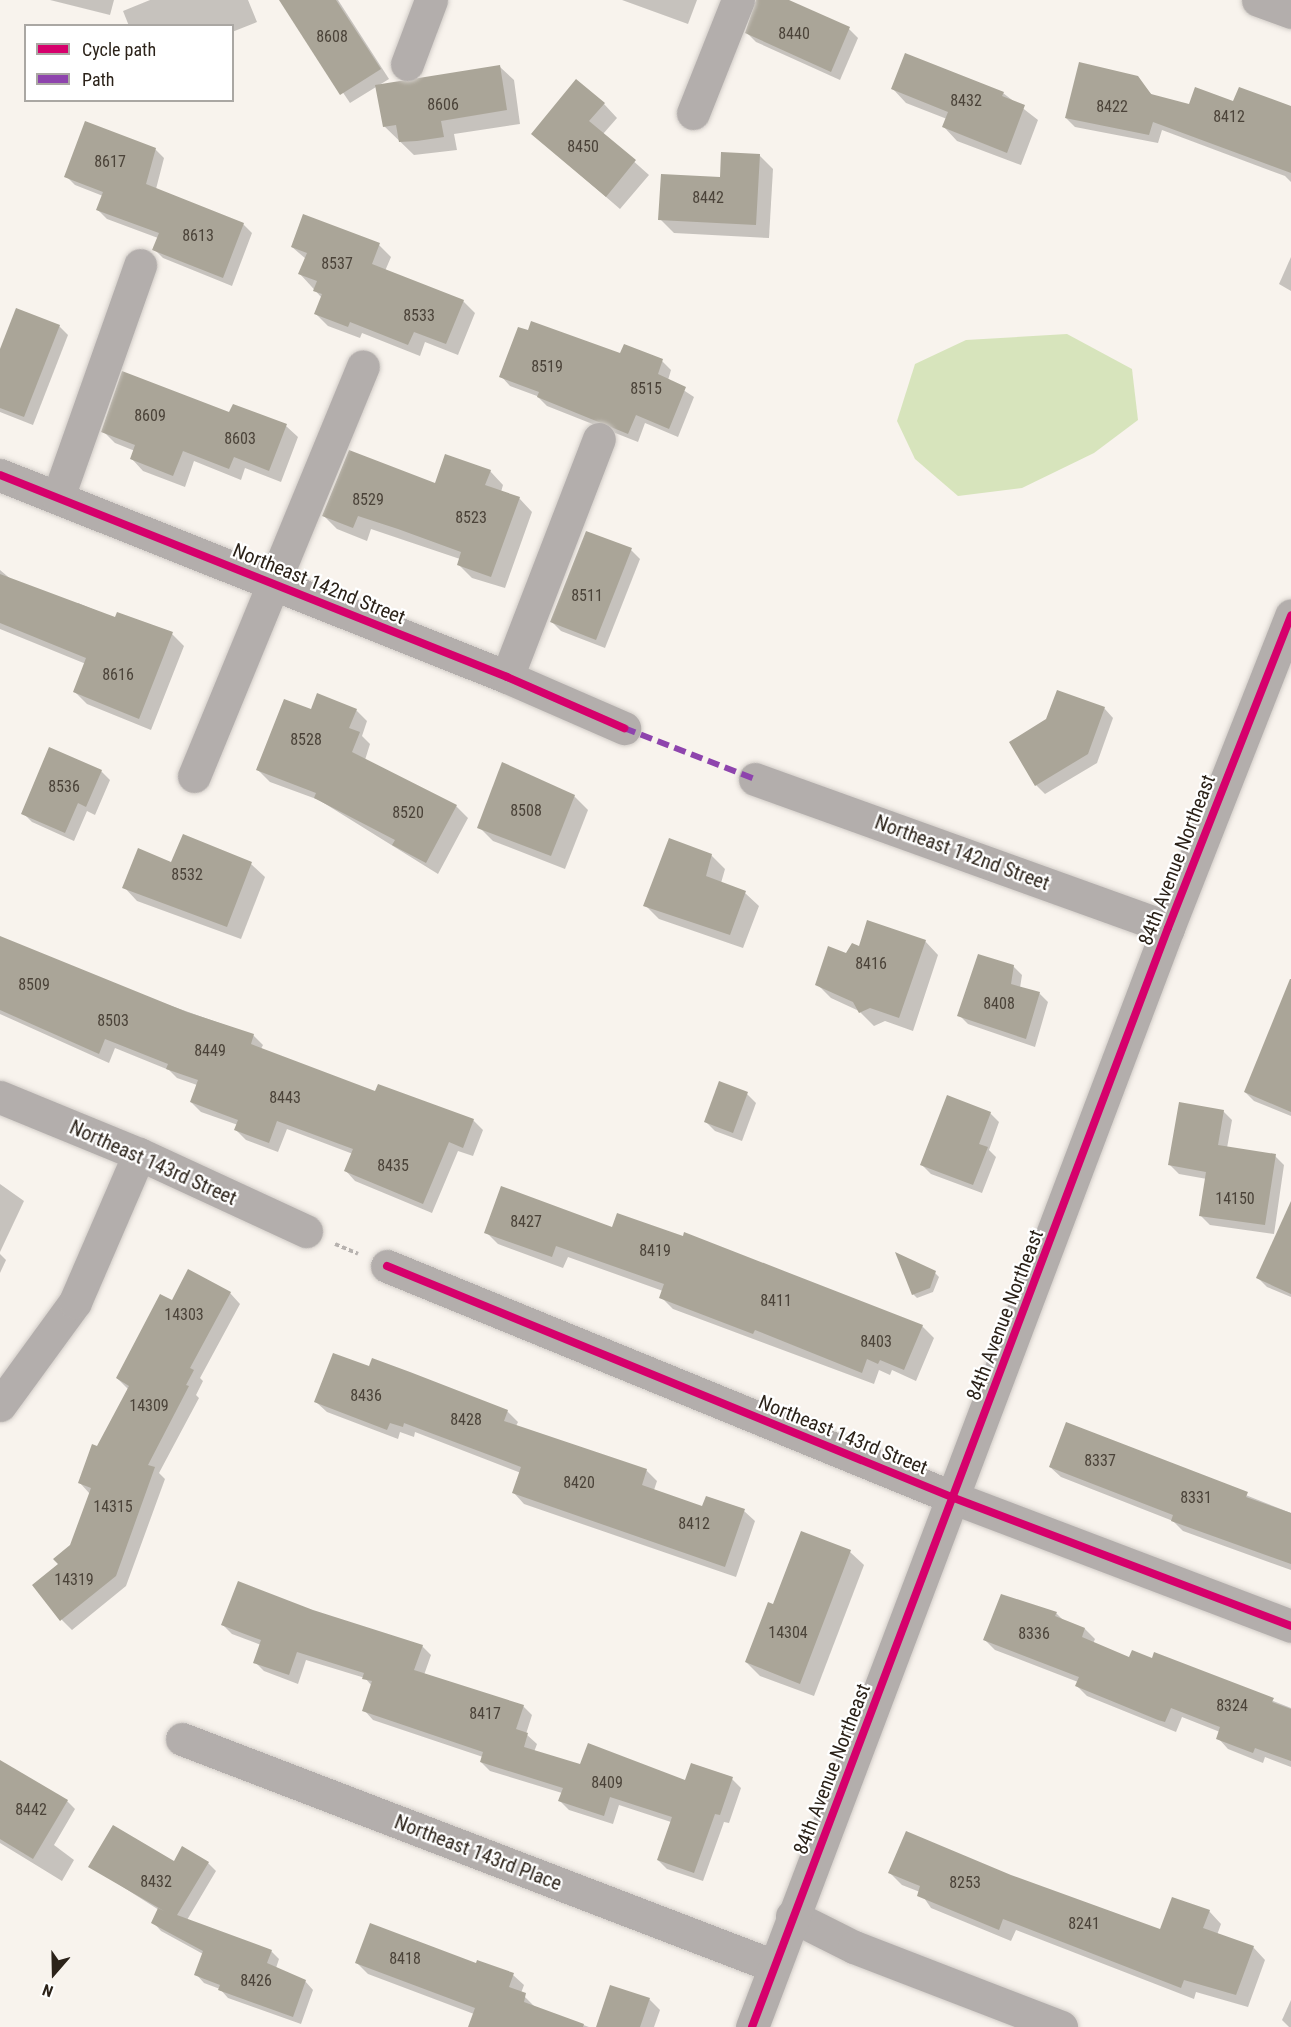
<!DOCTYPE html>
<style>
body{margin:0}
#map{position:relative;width:1291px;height:2027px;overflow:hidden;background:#f8f3ed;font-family:"Roboto Condensed",sans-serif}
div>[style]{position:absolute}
.water>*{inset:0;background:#d7e4bc}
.shadow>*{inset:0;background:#0003}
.building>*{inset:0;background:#aaa598}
.path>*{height:4px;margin-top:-2px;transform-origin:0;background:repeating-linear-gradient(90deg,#b7b2af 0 4.5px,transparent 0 7.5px)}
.roads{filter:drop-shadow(0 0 2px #d2cdc8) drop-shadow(0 0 2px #d2cdc8)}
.minor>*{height:33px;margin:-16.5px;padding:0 16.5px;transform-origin:16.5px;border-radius:16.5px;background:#b3aeac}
.quiet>*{height:6px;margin-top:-3px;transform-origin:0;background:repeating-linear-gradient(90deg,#8e44ad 0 12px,transparent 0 18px)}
.cycleway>*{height:8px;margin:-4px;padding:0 4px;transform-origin:4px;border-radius:4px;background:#d6006c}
span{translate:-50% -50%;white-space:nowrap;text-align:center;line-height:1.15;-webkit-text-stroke:4.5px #fff;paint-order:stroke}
.number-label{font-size:16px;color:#4b4339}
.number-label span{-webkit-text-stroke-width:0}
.street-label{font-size:20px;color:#2b2219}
.legend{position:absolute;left:24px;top:24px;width:210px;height:78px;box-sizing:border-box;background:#fff;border:2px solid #aaa7a3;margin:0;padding:8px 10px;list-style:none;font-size:18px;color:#2b2219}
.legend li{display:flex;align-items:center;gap:12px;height:30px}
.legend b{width:30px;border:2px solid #aaa7a3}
.north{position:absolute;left:24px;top:1943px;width:60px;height:60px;-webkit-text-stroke:4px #fff;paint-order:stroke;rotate:200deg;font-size:16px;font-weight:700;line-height:24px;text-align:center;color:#2b2219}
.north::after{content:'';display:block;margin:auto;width:21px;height:27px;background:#2b2219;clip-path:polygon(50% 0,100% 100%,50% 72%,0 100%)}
</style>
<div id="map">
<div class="water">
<i style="clip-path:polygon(1067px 334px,1132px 369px,1138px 420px,1094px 453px,1022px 488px,958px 496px,915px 459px,897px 421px,915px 364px,966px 340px)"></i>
</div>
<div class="shadow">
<i style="clip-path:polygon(50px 0,114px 0,110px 15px)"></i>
<i style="clip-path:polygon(150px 0,248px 0,257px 22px,232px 32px,232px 26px,129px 26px,123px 11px)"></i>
<i style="clip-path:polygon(294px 0,338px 0,389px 79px,350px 103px,285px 6px)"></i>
<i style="clip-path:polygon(622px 0,697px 0,688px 24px)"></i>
<i style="clip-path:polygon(757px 0,849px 29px,858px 38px,840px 80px,756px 42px,747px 33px)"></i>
<i style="clip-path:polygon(500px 67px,514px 80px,520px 124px,454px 134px,457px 150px,414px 155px,384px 126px)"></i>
<i style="clip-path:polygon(1137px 78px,1153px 96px,1190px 106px,1234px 103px,1291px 107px,1291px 182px,1285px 176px,1162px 130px,1158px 143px,1075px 127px,1066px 118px)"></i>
<i style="clip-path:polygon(893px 89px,1003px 93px,1038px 120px,1021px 165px,957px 141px,944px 127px,947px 119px,906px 103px)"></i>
<i style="clip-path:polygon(604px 104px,617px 118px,603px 134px,649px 175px,620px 209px,533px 134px)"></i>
<i style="clip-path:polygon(155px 149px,164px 158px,156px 189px,243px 224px,252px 233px,232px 286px,163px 258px,154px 249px,158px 238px,107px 219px,98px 210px,103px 196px,75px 185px,66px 176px)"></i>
<i style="clip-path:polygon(759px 155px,773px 169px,769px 238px,674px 233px,660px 219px)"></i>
<i style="clip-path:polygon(379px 245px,391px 257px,385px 271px,463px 301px,475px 313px,458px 355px,425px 342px,420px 356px,362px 333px,360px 338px,328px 326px,316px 314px,322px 298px,300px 274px,306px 259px,292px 247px)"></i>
<i style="clip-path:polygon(1291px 257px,1291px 291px,1279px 284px)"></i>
<i style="clip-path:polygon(59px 326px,68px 335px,33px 425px,0 412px,0 353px)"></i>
<i style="clip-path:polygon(621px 355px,662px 361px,671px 370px,668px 380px,694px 397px,678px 437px,645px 423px,638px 442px,547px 406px,537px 396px,510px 386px,501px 376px)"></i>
<i style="clip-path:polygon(230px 414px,286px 426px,298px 437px,281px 482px,245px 468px,241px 480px,194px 461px,185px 487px,143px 471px,132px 459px,135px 451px,115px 443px,103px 431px)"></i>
<i style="clip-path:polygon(490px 471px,503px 485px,501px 492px,519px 498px,532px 512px,505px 588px,472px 578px,458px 564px,460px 559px,371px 529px,367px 541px,337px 529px,323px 515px)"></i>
<i style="clip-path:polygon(631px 550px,640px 559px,605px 648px,561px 631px,552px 622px)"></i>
<i style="clip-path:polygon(0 570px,13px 581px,77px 606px,78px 603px,116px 619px,172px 634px,184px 646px,151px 730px,87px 704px,75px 692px,86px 664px,0 629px)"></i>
<i style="clip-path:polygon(1104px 708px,1113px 718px,1097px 763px,1045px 794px,1036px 785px)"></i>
<i style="clip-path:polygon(356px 710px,367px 721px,362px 736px,370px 744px,365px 760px,456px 806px,468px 818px,438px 874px,319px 800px,270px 782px,258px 770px,312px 711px)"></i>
<i style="clip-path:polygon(101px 771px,110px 780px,95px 815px,87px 811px,74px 841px,32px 822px,23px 813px)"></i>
<i style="clip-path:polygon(574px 796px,588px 810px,565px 869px,493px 841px,479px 827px)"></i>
<i style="clip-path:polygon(711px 855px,725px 869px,721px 883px,745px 893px,759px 906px,743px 948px,659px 919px,645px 905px)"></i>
<i style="clip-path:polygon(172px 864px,251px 864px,265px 877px,241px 939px,137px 901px,124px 887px)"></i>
<i style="clip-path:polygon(925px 941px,938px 955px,913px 1031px,885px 1021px,874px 1026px,859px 1011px,831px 998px,817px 984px,846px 954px)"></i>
<i style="clip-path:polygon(0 945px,253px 1035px,263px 1045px,261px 1049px,376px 1093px,473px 1120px,483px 1130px,473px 1156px,458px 1151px,432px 1213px,355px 1181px,346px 1171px,353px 1154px,287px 1129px,278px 1152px,246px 1140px,236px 1130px,238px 1125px,201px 1112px,191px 1102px,197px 1085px,177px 1078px,169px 1070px,115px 1048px,109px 1063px,0 1014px)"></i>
<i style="clip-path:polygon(1013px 966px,1022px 975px,1020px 988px,1039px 993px,1048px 1002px,1035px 1047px,968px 1024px,959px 1015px)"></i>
<i style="clip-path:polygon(1291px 1015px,1291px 1116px,1254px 1101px,1245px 1092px)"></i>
<i style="clip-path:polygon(747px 1094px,756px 1103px,742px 1141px,715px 1131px,706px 1122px)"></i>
<i style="clip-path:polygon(1223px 1111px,1232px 1120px,1227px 1148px,1275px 1156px,1284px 1165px,1274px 1234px,1210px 1225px,1201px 1216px,1207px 1179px,1179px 1174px,1170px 1165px)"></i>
<i style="clip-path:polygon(990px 1113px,999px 1122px,989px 1150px,996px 1157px,982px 1193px,931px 1174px,922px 1165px)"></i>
<i style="clip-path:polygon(0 1184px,24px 1201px,0 1252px)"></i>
<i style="clip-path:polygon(613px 1229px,922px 1326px,934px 1338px,916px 1381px,892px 1370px,890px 1375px,879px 1370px,874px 1384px,673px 1309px,661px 1297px,663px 1291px,568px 1257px,563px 1268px,498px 1244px,486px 1232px)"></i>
<i style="clip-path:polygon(1291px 1245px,1291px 1297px,1267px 1287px,1258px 1278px)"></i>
<i style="clip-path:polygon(0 1254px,6px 1260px,0 1273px)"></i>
<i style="clip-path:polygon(935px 1273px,939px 1277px,933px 1292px,917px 1298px,913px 1294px)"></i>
<i style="clip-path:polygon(230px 1293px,240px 1304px,200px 1378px,203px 1381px,196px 1395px,199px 1398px,159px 1473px,165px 1479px,126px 1586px,72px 1630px,62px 1620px,60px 1564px,72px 1545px,90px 1494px,80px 1483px,128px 1389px,117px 1378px,172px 1302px)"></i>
<i style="clip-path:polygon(370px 1368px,507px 1411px,518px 1422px,516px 1426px,646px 1470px,657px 1481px,654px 1490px,703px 1508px,744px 1511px,755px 1521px,736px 1577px,524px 1504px,514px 1493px,521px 1473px,415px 1432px,414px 1437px,400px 1432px,398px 1439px,327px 1412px,316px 1402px)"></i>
<i style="clip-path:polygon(1067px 1424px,1291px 1513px,1291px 1570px,1183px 1531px,1173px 1521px,1061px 1477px,1050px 1467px)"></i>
<i style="clip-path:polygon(850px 1552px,864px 1565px,814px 1696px,760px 1676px,746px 1662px,774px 1606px)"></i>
<i style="clip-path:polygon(312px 1611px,422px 1646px,431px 1655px,424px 1675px,523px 1706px,532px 1715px,526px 1734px,537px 1744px,534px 1752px,581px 1766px,686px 1782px,732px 1779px,741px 1788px,729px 1823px,724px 1822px,703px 1881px,667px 1869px,658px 1860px,671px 1822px,619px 1805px,613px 1824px,569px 1810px,560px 1801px,562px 1793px,490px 1771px,481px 1762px,483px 1757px,373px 1720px,364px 1710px,372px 1686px,365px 1678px,306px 1660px,298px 1684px,264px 1671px,255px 1662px,261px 1645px,232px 1634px,223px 1625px)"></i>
<i style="clip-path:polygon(1056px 1613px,1064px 1621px,1085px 1629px,1095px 1639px,1093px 1644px,1130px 1659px,1153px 1660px,1155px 1654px,1291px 1708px,1291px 1767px,1265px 1757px,1263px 1763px,1228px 1749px,1218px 1738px,1220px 1732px,1182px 1717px,1176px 1732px,1087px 1696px,1077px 1686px,1078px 1682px,995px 1650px,985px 1640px)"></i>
<i style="clip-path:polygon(67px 1801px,75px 1809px,54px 1845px,74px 1860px,62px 1881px,0 1843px,0 1815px)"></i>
<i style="clip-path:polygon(208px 1863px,216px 1871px,187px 1920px,271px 1951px,279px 1959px,276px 1968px,305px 1981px,313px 1990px,301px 2024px,228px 1998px,220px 1989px,204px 1983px,196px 1974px,203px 1954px,161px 1931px,153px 1922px,159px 1910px,90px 1866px)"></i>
<i style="clip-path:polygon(890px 1873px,1010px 1876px,1161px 1931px,1209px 1911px,1221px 1924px,1217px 1935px,1253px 1947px,1265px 1960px,1248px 2007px,1196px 1992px,1194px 1999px,1016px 1930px,1011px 1941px,931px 1908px,920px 1892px,902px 1885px)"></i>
<i style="clip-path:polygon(357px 1963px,477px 1965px,513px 1975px,524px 1985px,521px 1993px,536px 2008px,589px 2027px,470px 2027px,474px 2014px,368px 1974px)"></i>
<i style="clip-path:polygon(649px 1999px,660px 2010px,654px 2027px,598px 2027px)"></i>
<i style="clip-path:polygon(1291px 2000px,1291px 2027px,1289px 2027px,1282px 2020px)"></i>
</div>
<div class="building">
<i style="clip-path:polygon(279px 0,336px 0,381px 69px,340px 95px)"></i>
<i style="clip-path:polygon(756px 0,789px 0,850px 27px,831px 72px,745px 33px)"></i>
<i style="clip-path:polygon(905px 53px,1004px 92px,1002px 96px,1025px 105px,1007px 153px,942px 127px,948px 112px,891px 89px)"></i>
<i style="clip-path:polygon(1079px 62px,1138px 76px,1151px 94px,1189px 104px,1195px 87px,1233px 101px,1239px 87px,1291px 106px,1291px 173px,1153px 122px,1149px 135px,1065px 118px)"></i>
<i style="clip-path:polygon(500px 65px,507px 110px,441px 121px,444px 137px,417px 141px,399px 142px,396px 125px,383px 127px,375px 85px)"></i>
<i style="clip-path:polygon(576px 79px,605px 103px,589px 121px,636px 160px,606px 197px,531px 134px)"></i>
<i style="clip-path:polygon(85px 121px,156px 148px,146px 184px,244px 223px,223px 278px,152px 250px,159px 233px,96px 210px,103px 192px,64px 177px)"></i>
<i style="clip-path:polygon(721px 152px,760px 154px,756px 225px,658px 220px,661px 174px,720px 177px)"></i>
<i style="clip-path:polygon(303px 214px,380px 243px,372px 264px,464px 300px,446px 344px,414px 332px,408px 345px,350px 322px,348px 327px,314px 314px,322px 294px,313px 291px,317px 281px,298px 274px,307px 253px,291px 247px)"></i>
<i style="clip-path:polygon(16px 308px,60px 325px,24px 417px,0 408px,0 349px)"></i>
<i style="clip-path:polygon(531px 321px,620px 353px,624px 344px,663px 359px,658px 374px,686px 387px,669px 429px,636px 415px,628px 434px,537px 397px,539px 392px,499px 377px,518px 327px,528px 330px)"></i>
<i style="clip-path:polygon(122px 371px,229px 412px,233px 404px,287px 424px,269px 471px,234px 457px,229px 469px,183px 451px,173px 476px,130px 459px,135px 445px,101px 432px)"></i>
<i style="clip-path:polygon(349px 450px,435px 483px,445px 454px,491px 470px,485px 485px,520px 497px,491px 577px,457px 565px,461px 552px,398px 529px,358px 516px,353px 528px,322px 516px)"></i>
<i style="clip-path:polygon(586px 531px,632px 548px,596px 640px,550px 622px)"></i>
<i style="clip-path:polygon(0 574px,115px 617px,117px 612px,173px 632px,139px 719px,73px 692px,86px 658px,0 623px)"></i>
<i style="clip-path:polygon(1057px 690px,1105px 707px,1088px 754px,1035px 786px,1009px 742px,1046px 719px)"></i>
<i style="clip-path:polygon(317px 693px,357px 709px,349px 728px,360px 732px,352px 752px,457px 805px,426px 863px,392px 845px,395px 840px,314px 798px,316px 793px,256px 770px,284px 699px,311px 709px)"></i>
<i style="clip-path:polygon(49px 747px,102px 770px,86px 807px,78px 803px,65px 833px,21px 814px)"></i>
<i style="clip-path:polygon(502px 762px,575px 795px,551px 856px,477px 828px)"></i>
<i style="clip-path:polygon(183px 834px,252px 862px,227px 927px,122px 888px,138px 848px,171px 862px)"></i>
<i style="clip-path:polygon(669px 838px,712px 854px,706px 876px,746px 891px,730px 935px,643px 906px)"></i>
<i style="clip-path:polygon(867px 920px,926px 940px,899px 1018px,870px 1008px,859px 1013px,853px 1002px,815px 985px,828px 946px,846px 953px,852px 943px,859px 946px)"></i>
<i style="clip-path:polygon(0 936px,187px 1012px,254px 1034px,251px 1044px,375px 1091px,378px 1084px,474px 1119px,463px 1148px,449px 1142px,423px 1204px,344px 1171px,353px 1149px,277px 1121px,269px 1143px,234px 1130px,238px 1120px,190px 1102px,198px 1080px,166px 1069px,168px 1064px,105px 1039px,99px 1054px,0 1010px)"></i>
<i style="clip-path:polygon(978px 954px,1014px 965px,1011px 984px,1040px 992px,1026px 1039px,957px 1016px)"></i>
<i style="clip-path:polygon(1290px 979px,1291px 979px,1291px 1112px,1244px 1092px)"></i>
<i style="clip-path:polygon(719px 1081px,748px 1092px,733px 1133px,704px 1122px)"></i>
<i style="clip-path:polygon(947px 1095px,991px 1112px,979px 1144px,988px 1147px,973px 1185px,920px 1165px)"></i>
<i style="clip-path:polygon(1179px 1102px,1224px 1110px,1218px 1145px,1276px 1154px,1265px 1225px,1199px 1216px,1206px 1172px,1168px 1165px)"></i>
<i style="clip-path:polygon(501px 1186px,612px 1227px,617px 1213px,683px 1236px,684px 1232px,923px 1325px,904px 1370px,880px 1360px,878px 1364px,867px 1359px,862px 1373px,755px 1330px,753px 1334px,659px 1298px,664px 1284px,556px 1246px,552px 1257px,484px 1233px)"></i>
<i style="clip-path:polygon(1291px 1201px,1291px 1294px,1256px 1278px)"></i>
<i style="clip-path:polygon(895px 1252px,936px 1271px,930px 1288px,912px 1295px)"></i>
<i style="clip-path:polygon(188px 1269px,231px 1292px,190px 1368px,194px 1370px,186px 1385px,189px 1386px,148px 1465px,155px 1467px,116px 1576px,60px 1621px,32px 1585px,58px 1564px,53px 1559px,70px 1545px,91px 1488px,78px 1483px,92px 1444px,97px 1446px,129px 1386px,116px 1378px,160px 1294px,172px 1300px)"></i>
<i style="clip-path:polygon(333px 1353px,369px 1366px,372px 1358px,410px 1372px,508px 1410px,504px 1421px,647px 1469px,642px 1485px,702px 1506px,706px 1496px,745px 1509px,725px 1567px,512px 1493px,521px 1467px,404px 1423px,403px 1427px,390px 1423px,387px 1430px,314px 1402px)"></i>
<i style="clip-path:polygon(1066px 1422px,1248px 1492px,1246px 1497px,1291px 1513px,1291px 1564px,1171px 1521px,1173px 1515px,1049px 1467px)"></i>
<i style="clip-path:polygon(801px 1531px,851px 1550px,800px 1684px,745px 1662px,768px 1602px,773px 1604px)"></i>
<i style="clip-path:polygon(238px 1581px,313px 1610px,423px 1645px,414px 1670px,524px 1705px,516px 1729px,528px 1733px,524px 1747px,580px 1764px,588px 1743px,685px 1780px,691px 1763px,733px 1777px,720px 1815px,715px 1814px,694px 1873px,657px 1860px,672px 1817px,610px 1797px,604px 1816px,558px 1801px,563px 1788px,480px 1762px,483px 1752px,362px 1711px,372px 1681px,362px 1679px,364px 1673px,297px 1652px,289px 1675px,253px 1663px,261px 1640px,221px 1625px)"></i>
<i style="clip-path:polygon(1001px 1594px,1057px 1612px,1055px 1616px,1085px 1628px,1082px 1637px,1129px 1657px,1132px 1650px,1152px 1658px,1154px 1652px,1274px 1698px,1272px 1702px,1291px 1709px,1291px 1761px,1255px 1748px,1253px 1753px,1216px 1739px,1220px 1727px,1171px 1708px,1165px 1722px,1158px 1720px,1075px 1686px,1079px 1677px,983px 1640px)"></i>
<i style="clip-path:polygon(0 1760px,68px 1800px,33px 1859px,0 1839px)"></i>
<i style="clip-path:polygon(113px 1825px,174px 1861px,182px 1846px,209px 1862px,177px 1915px,272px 1950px,267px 1963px,306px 1980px,293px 2017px,218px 1990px,220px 1985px,194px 1975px,203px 1951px,151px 1923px,158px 1908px,164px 1911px,88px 1867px)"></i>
<i style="clip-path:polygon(906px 1831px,1011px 1875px,1160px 1929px,1172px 1897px,1210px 1910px,1203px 1928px,1254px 1946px,1236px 1995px,1184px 1980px,1181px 1988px,1003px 1919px,999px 1930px,917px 1896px,920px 1886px,888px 1873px)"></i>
<i style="clip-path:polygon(370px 1923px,476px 1963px,477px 1960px,514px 1973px,509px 1987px,526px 1993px,524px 2002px,584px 2024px,583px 2027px,468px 2027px,475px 2008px,355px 1963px)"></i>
<i style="clip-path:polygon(610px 1985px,650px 1998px,640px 2027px,596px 2027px)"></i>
</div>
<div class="path">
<i style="left:335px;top:1244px;width:25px;rotate:23deg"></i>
</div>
<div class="roads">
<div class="minor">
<i style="left:1258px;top:0;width:35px;rotate:20deg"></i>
<i style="left:407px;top:64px;width:68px;rotate:-69.4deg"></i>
<i style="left:693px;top:113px;width:122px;rotate:-68.3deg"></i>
<i style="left:0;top:475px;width:546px;rotate:21.72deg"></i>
<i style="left:507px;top:677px;width:128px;rotate:23.6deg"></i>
<i style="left:58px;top:497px;width:246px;rotate:-70.5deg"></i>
<i style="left:507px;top:677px;width:255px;rotate:-68.9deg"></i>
<i style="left:194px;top:776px;width:443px;rotate:-67.6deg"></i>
<i style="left:755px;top:779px;width:439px;rotate:19.8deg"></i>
<i style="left:0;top:1097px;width:150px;rotate:22.3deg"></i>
<i style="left:139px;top:1154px;width:184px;rotate:24.8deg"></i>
<i style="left:387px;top:1266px;width:613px;rotate:22.25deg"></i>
<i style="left:954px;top:1498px;width:360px;rotate:20.8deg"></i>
<i style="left:0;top:1405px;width:127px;rotate:-53.9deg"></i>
<i style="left:75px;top:1302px;width:161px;rotate:-66.6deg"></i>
<i style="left:182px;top:1739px;width:634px;rotate:20.98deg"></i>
<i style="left:792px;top:1916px;width:69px;rotate:26.6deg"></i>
<i style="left:854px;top:1947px;width:222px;rotate:21.1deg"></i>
<i style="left:752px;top:2027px;width:1175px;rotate:-69.27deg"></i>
<i style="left:1168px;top:928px;width:336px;rotate:-68.5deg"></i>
</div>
</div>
<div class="quiet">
<i style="left:624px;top:728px;width:141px;rotate:21.3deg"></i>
</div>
<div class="cycleway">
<i style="left:0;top:475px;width:546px;rotate:21.72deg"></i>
<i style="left:507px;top:677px;width:128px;rotate:23.6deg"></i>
<i style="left:387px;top:1266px;width:613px;rotate:22.25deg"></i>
<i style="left:954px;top:1498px;width:360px;rotate:20.8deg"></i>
<i style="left:752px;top:2027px;width:1175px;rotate:-69.27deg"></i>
<i style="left:1168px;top:928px;width:336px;rotate:-68.5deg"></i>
</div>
<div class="number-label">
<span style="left:794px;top:34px">8440</span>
<span style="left:332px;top:37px">8608</span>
<span style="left:966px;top:101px">8432</span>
<span style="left:443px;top:105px">8606</span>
<span style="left:1112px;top:107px">8422</span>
<span style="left:1229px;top:117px">8412</span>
<span style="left:583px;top:147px">8450</span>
<span style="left:110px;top:162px">8617</span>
<span style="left:708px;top:198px">8442</span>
<span style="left:198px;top:236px">8613</span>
<span style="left:337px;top:264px">8537</span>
<span style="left:419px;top:316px">8533</span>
<span style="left:547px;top:367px">8519</span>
<span style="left:646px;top:389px">8515</span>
<span style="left:150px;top:416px">8609</span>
<span style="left:240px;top:439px">8603</span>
<span style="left:368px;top:500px">8529</span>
<span style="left:471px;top:518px">8523</span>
<span style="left:587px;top:596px">8511</span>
<span style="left:118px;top:675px">8616</span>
<span style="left:306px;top:740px">8528</span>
<span style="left:64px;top:787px">8536</span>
<span style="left:526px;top:811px">8508</span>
<span style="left:408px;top:813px">8520</span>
<span style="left:187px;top:875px">8532</span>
<span style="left:871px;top:964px">8416</span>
<span style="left:34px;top:985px">8509</span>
<span style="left:999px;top:1004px">8408</span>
<span style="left:113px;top:1021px">8503</span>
<span style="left:210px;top:1051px">8449</span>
<span style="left:285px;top:1098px">8443</span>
<span style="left:393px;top:1166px">8435</span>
<span style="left:1235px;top:1199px">14150</span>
<span style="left:526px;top:1222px">8427</span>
<span style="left:655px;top:1251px">8419</span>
<span style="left:776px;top:1301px">8411</span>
<span style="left:184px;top:1315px">14303</span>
<span style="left:876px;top:1342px">8403</span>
<span style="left:366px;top:1396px">8436</span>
<span style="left:149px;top:1406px">14309</span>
<span style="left:466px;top:1420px">8428</span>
<span style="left:1100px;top:1461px">8337</span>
<span style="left:579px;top:1483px">8420</span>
<span style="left:1196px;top:1498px">8331</span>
<span style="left:113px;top:1507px">14315</span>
<span style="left:694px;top:1524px">8412</span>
<span style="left:74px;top:1580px">14319</span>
<span style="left:788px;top:1633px">14304</span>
<span style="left:1034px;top:1634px">8336</span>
<span style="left:1232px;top:1706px">8324</span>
<span style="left:485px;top:1714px">8417</span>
<span style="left:607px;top:1783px">8409</span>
<span style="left:31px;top:1810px">8442</span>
<span style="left:156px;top:1882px">8432</span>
<span style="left:965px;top:1883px">8253</span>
<span style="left:1084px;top:1924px">8241</span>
<span style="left:405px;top:1959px">8418</span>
<span style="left:256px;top:1981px">8426</span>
</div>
<div class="street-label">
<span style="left:319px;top:584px;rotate:22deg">Northeast 142nd Street</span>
<span style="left:962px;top:853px;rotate:20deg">Northeast 142nd Street</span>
<span style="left:1177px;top:860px;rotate:-69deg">84th Avenue Northeast</span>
<span style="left:153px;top:1163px;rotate:24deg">Northeast 143rd Street</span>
<span style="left:1005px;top:1315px;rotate:-69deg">84th Avenue Northeast</span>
<span style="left:843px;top:1435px;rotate:22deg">Northeast 143rd Street</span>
<span style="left:832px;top:1769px;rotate:-69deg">84th Avenue Northeast</span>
<span style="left:478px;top:1853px;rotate:21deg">Northeast 143rd Place</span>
</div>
<ul class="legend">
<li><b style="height:8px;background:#d6006c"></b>Cycle path</li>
<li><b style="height:8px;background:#8e44ad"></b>Path</li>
</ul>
<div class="north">N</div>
</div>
